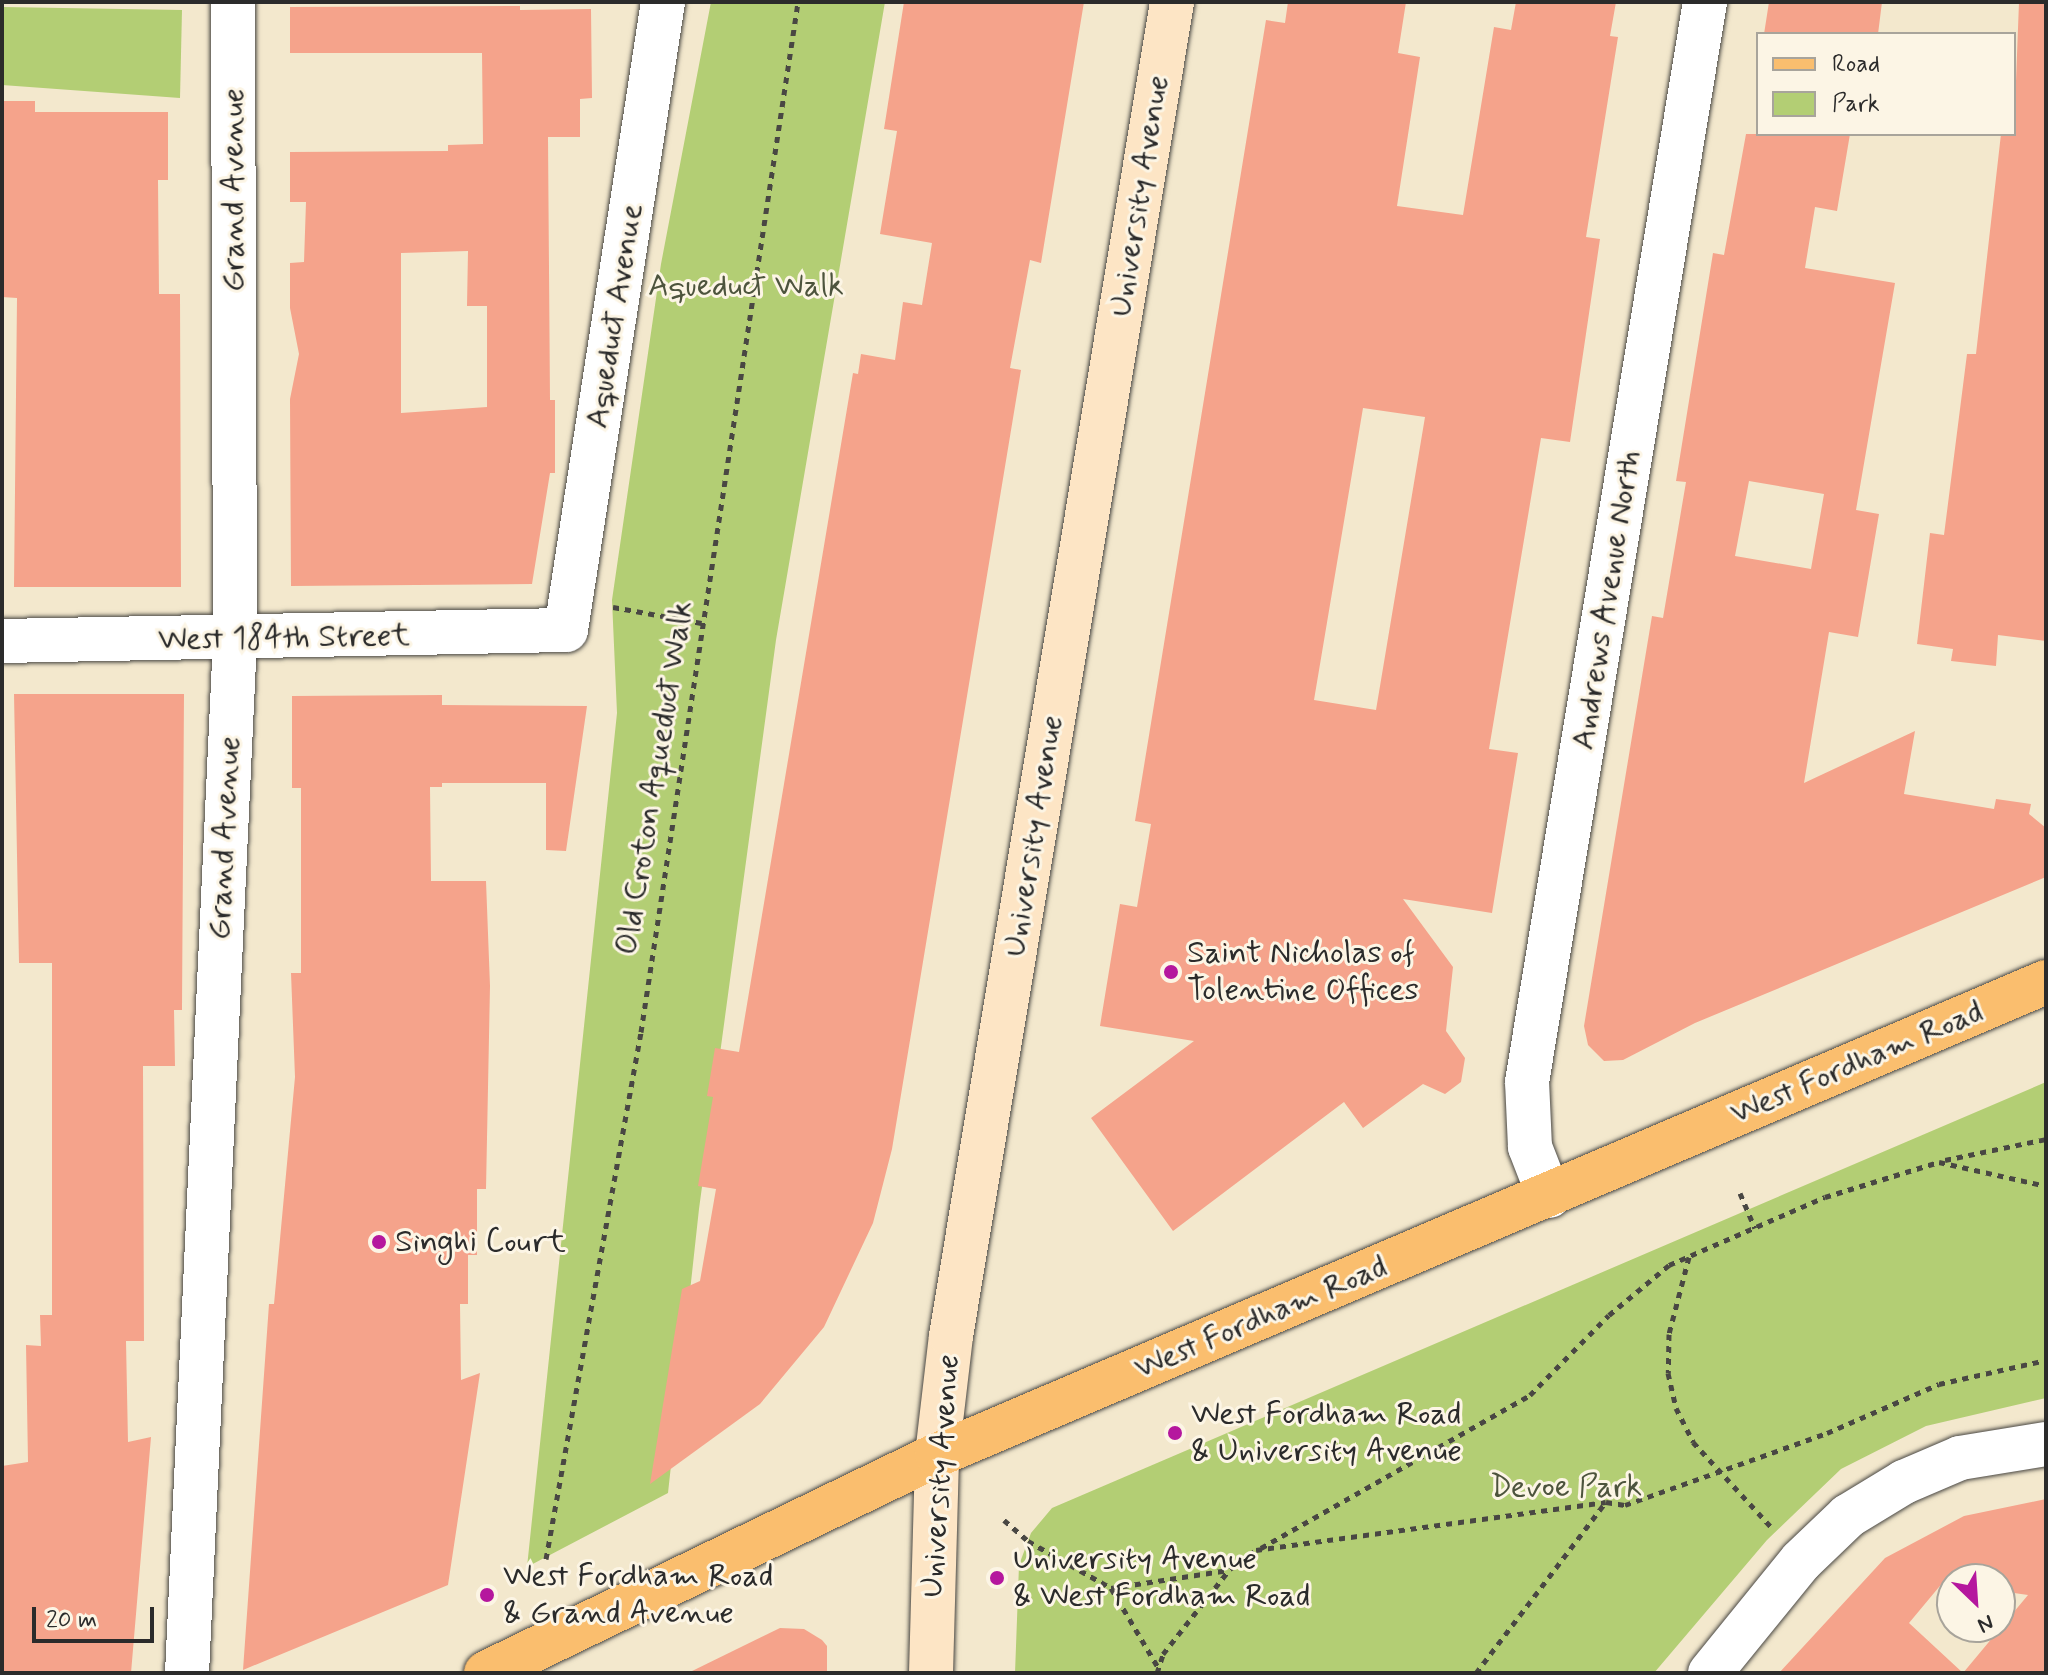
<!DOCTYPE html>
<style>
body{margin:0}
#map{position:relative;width:2048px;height:1675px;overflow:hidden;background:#f3e8cd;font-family:Mynerve,sans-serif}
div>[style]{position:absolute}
.green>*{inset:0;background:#b3ce74}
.building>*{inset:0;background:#f5a38b}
.path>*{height:5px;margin-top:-2.5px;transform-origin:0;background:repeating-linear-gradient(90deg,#494743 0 6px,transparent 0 12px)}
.roads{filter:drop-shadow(0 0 2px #494743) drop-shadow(0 0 2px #494743)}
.street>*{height:44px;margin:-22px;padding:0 22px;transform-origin:22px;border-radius:22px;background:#fff}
.secondary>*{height:44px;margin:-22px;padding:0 22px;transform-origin:22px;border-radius:22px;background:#fde5c5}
.primary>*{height:44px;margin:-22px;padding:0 22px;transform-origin:22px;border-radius:22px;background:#fabe6e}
.dots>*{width:22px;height:22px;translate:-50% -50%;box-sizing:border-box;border:4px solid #fcf5e5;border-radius:50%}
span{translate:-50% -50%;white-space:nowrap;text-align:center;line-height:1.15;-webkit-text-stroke:6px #fcf5e5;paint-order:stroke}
.street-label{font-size:32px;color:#2b2b2b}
.park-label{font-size:32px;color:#4d543d}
.poi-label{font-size:32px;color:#2b2b2b}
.left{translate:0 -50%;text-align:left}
.frame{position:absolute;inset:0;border:4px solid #2b2b2b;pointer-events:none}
.legend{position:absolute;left:1756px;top:32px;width:260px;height:104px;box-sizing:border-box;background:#fcf5e5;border:2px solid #a8a49b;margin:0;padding:10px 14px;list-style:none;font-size:24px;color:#2b2b2b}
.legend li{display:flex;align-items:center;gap:16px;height:40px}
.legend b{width:40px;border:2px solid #a8a49b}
.north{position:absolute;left:1936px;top:1563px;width:80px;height:80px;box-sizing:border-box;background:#fcf5e5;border:2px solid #a8a49b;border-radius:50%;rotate:155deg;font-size:22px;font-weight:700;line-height:32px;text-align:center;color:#2b2b2b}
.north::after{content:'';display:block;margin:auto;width:28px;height:36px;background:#b5179e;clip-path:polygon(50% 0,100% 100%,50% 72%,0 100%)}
.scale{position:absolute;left:32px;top:1607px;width:122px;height:36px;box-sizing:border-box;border:4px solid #2b2b2b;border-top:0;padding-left:10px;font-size:24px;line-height:28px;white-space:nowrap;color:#2b2b2b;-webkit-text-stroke:6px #fcf5e5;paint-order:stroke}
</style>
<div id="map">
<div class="green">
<i style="clip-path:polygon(711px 2px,885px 2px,776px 640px,699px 1209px,668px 1493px,527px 1567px,617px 713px,612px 600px,661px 264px)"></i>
<i style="clip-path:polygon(3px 7px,182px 10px,180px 98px,2px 85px)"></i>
<i style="clip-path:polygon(2046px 1082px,2046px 1398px,1926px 1426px,1841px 1469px,1767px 1540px,1654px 1673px,1015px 1673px,1019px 1565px,1031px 1533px,1052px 1508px)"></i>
</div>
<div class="building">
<i style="clip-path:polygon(904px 2px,1084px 2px,1041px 263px,1030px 260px,1010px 368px,1021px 370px,892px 1149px,873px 1223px,824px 1327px,760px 1404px,650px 1484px,682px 1289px,700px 1281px,716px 1189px,698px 1186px,713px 1097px,707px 1096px,715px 1048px,739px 1052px,853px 373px,858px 374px,861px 354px,895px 360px,903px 302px,922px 305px,932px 243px,880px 234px,897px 131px,884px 129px)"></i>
<i style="clip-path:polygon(evenodd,1288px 2px,1406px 2px,1398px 53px,1420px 57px,1397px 206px,1463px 215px,1494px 27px,1511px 30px,1516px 2px,1616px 2px,1610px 36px,1618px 37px,1586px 237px,1600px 239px,1570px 442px,1541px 438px,1489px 749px,1518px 753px,1492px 913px,1403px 899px,1453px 967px,1446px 1031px,1465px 1058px,1461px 1082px,1445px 1094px,1423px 1084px,1363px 1128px,1344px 1102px,1173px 1231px,1091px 1118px,1194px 1041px,1100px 1026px,1120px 904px,1137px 907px,1151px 824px,1135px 821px,1266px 20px,1285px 23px,1288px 2px,1363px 408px,1425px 417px,1376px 710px,1314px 700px,1363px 408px)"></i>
<i style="clip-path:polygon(1769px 2px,1882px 2px,1878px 34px,1764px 34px)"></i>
<i style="clip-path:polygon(2019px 2px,2046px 2px,2046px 641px,1998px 635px,1996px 666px,1951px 661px,1953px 649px,1917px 644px,1930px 533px,1944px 535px,1967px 354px,1976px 354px,2001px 134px,2014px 134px)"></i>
<i style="clip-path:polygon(evenodd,520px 6px,520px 10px,591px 9px,592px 98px,580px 99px,580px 137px,548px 137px,550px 400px,555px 400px,555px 473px,550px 473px,532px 584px,291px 586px,290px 399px,299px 354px,290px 308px,290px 263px,304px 262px,306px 202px,290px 202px,290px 152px,448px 151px,448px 145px,483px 144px,482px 53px,290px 53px,290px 7px,520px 6px,468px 251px,467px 306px,487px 306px,487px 407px,401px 413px,401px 253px,468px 251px)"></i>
<i style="clip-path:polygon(2px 101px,35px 101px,35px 112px,168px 112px,168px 180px,158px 180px,159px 294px,180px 294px,181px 587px,14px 587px,17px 298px,2px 297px)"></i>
<i style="clip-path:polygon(evenodd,1746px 134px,1850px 134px,1837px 211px,1815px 207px,1805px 268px,1895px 283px,1856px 510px,1879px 514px,1858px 637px,1829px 632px,1804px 783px,1915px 731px,1904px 794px,1994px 809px,1996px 799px,2031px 804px,2029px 814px,2046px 828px,2046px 877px,1695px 1023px,1623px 1060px,1604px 1061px,1588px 1045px,1584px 1026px,1652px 616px,1663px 618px,1686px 482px,1676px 481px,1713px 253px,1724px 255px,1746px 134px,1749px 481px,1824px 494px,1811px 569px,1735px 556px,1749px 481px)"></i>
<i style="clip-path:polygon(14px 694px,184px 694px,182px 1010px,174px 1010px,175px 1066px,143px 1066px,144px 1341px,126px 1341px,128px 1442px,151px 1437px,131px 1673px,2px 1673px,2px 1466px,28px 1462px,26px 1345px,41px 1346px,40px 1315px,52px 1315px,52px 963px,19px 963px)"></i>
<i style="clip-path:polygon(442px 695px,442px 705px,587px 706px,566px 851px,546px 850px,546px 783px,442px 783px,442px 787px,430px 787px,431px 881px,486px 881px,490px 986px,486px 1189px,477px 1189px,477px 1255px,468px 1255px,468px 1304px,460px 1304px,461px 1380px,480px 1373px,448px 1585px,243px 1670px,269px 1304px,274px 1304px,295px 1077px,291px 973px,301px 973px,301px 788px,292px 788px,292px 696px)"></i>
<i style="clip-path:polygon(evenodd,2046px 1499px,2046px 1673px,1779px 1673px,1885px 1558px,1964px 1516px,2046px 1499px,1952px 1579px,2000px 1579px,2000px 1591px,2028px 1595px,1963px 1673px,1909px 1623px,1944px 1581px,1952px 1579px)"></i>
<i style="clip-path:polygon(780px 1628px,804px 1629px,822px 1640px,827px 1646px,827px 1673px,688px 1673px)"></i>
</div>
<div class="path">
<i style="left:613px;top:607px;width:90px;rotate:10.2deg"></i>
<i style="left:1945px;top:1160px;width:103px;rotate:-11.7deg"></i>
<i style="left:1740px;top:1193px;width:38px;rotate:67deg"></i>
<i style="left:1689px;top:1257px;width:80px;rotate:104.6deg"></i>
<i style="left:1669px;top:1334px;width:39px;rotate:91deg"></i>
<i style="left:1668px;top:1373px;width:36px;rotate:77deg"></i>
<i style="left:1676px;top:1408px;width:38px;rotate:63deg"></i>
<i style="left:1693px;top:1442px;width:118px;rotate:47.4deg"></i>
<i style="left:1004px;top:1520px;width:32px;rotate:41deg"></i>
<i style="left:1028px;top:1541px;width:95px;rotate:29.5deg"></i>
<i style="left:1111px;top:1588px;width:92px;rotate:59.3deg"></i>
<i style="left:1261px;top:1548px;width:309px;rotate:-29.6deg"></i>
<i style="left:1530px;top:1395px;width:112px;rotate:-45.4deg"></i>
<i style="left:1609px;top:1315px;width:78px;rotate:-39.8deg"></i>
<i style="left:1669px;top:1265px;width:170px;rotate:-23.6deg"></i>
<i style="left:1825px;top:1197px;width:119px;rotate:-17.1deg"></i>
<i style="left:1939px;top:1162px;width:110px;rotate:12.6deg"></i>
<i style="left:546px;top:1559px;width:535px;rotate:-79.78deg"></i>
<i style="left:641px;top:1032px;width:1042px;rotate:-81.33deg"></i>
<i style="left:1111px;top:1588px;width:119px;rotate:-8.7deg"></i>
<i style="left:1157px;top:1673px;width:20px;rotate:-72deg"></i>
<i style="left:1163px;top:1654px;width:108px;rotate:-51.8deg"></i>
<i style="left:1230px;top:1569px;width:32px;rotate:-36deg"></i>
<i style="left:1256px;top:1550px;width:353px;rotate:-7.8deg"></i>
<i style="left:1606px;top:1502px;width:19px;rotate:9deg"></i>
<i style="left:1625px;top:1505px;width:214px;rotate:-19.6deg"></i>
<i style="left:1827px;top:1433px;width:122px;rotate:-23.6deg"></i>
<i style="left:1939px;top:1384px;width:110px;rotate:-12.6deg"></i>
<i style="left:1476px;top:1673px;width:213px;rotate:-52.8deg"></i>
</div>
<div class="roads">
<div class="street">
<i style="left:2px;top:641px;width:564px;rotate:-1.12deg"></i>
<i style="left:566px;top:630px;width:635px;rotate:-81.22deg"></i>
<i style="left:1549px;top:1196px;width:53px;rotate:-111.2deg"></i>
<i style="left:1530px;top:1147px;width:65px;rotate:-92.6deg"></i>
<i style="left:1527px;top:1082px;width:1095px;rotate:-80.64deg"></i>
<i style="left:187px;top:1673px;width:1034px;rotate:-87.34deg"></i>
<i style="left:235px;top:640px;width:638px;rotate:-90.18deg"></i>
<i style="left:1710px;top:1673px;width:144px;rotate:-50.9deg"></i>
<i style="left:1801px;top:1561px;width:65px;rotate:-43.8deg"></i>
<i style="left:1848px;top:1516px;width:66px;rotate:-31.3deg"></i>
<i style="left:1904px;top:1482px;width:61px;rotate:-23.2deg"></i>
<i style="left:1960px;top:1458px;width:87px;rotate:-9.2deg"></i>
</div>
<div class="secondary">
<i style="left:931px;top:1673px;width:218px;rotate:-88.4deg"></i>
<i style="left:937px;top:1455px;width:120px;rotate:-83.3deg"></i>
<i style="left:951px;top:1336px;width:1352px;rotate:-80.59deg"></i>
</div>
<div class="primary">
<i style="left:486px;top:1673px;width:501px;rotate:-25.8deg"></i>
<i style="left:937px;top:1455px;width:1206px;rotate:-23.1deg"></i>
</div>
</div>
<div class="dots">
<i style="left:1171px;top:972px;background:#b5179e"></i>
<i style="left:379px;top:1242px;background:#b5179e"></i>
<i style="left:1175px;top:1433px;background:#b5179e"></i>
<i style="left:997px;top:1578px;background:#b5179e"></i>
<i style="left:487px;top:1595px;background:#b5179e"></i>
</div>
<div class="street-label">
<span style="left:234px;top:190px;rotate:-90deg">Grand Avenue</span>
<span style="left:1140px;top:196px;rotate:-81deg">University Avenue</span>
<span style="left:615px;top:316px;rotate:-81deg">Aqueduct Avenue</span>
<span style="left:1607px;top:600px;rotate:-81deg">Andrews Avenue North</span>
<span style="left:284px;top:638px;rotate:-1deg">West 184th Street</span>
<span style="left:655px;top:778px;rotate:-81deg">Old Croton Aqueduct Walk</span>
<span style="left:1034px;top:836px;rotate:-81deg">University Avenue</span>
<span style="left:225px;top:838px;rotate:-87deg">Grand Avenue</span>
<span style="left:1857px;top:1063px;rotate:-23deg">West Fordham Road</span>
<span style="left:1261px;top:1318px;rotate:-23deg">West Fordham Road</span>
<span style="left:941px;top:1476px;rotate:-86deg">University Avenue</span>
</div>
<div class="park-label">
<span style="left:746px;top:286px">Aqueduct Walk</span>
<span style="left:1566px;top:1487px">Devoe Park</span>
</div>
<div class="poi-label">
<span class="left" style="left:1187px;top:972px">Saint Nicholas of<br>Tolentine Offices</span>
<span class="left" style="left:395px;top:1242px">Singhi Court</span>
<span class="left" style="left:1191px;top:1433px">West Fordham Road<br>&amp; University Avenue</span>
<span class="left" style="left:1013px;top:1578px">University Avenue<br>&amp; West Fordham Road</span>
<span class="left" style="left:503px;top:1595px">West Fordham Road<br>&amp; Grand Avenue</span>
</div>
<div class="frame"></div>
<ul class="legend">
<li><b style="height:10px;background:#fabe6e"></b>Road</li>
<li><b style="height:22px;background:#b3ce74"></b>Park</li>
</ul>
<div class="north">N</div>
<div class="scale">20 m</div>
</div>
